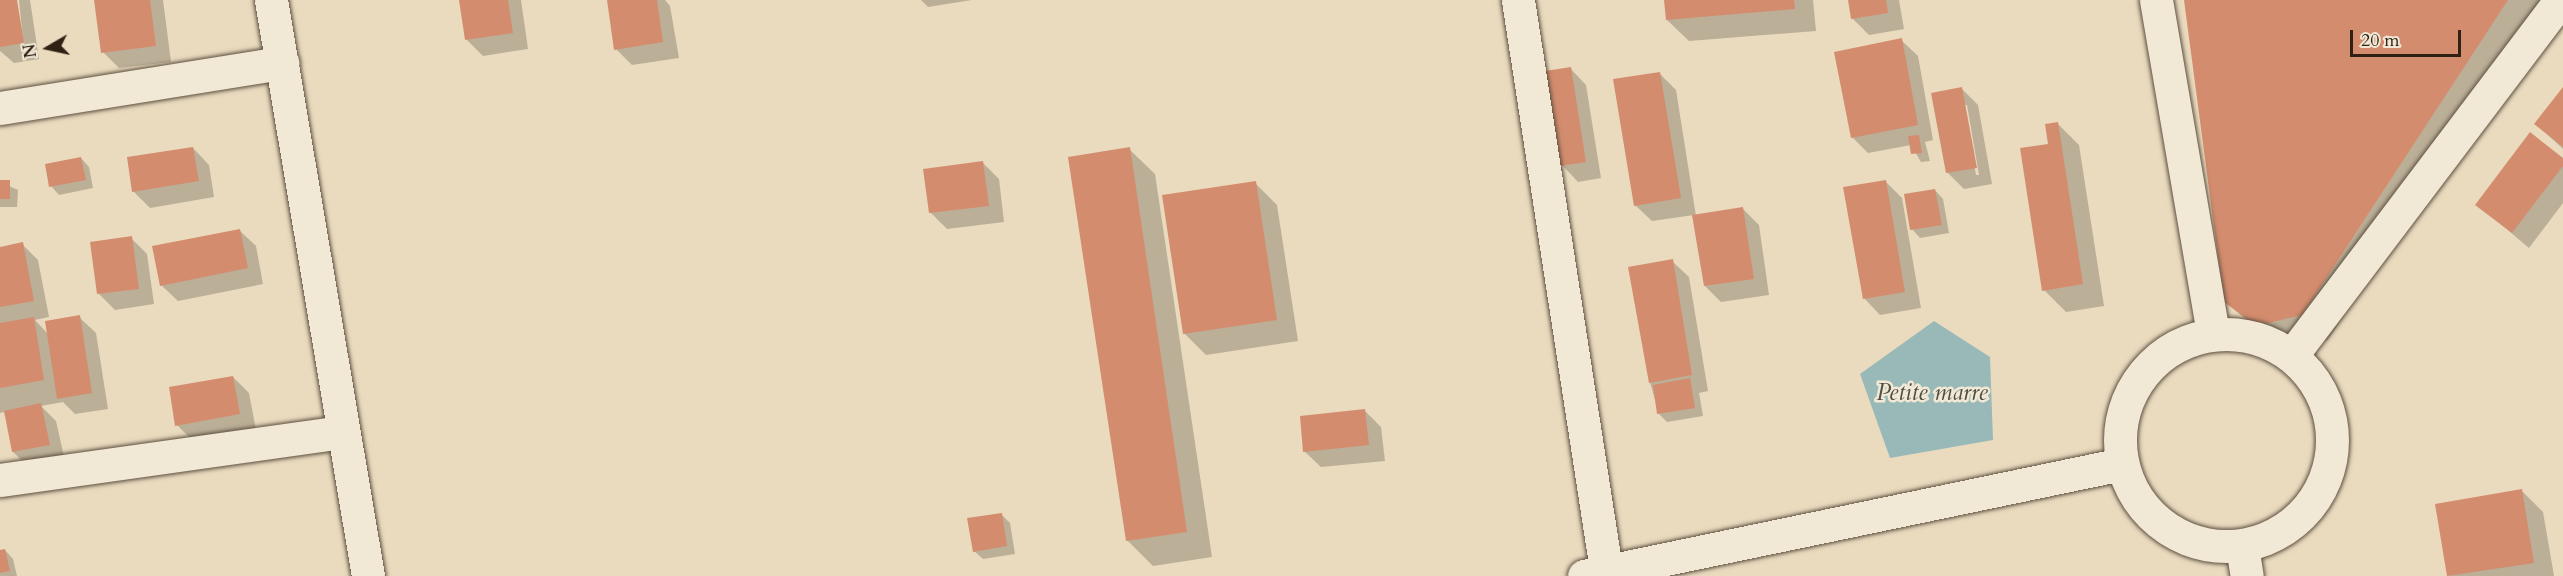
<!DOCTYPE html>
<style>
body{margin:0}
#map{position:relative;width:2563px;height:576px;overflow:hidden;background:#eadbbf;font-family:Cardo,serif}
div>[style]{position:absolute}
.water>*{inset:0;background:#99b9b8}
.shadow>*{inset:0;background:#0003}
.building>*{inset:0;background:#d48c6e}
.roads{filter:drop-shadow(0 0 2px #5e5040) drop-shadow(0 0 2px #5e5040)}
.street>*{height:33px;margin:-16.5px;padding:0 16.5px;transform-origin:16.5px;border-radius:16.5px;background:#f1e8d5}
.secondary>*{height:33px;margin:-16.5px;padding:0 16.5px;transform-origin:16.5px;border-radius:16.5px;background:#f1e8d5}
.secondary>.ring{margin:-16.5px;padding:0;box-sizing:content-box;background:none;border:33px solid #f1e8d5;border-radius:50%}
span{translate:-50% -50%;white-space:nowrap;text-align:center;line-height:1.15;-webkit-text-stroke:5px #f1e8d5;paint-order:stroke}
.water-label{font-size:24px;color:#4f4f46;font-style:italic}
.north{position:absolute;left:18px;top:18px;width:60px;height:60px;-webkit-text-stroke:4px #f1e8d5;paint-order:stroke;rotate:261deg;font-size:16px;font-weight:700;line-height:24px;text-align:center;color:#2f2215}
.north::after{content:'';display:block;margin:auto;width:21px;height:27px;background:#2f2215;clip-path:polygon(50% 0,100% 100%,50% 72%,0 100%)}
.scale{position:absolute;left:2350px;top:30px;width:111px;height:27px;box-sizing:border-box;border:3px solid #2f2215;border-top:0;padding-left:8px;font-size:18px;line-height:21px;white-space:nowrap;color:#2f2215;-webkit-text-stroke:4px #f1e8d5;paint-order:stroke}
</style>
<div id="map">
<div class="water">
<i style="clip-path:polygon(1934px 321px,1990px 357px,1993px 440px,1890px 458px,1860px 374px)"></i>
</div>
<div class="shadow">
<i style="clip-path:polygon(0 0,15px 0,24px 51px,19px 0,30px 0,39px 59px,14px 63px,0 51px)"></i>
<i style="clip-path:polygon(96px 0,163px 0,171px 62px,119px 68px,103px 52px)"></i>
<i style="clip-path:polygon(460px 0,521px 0,528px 49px,483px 56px,467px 40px)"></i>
<i style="clip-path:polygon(608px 0,665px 0,670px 6px,679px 58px,632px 65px,616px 49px)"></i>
<i style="clip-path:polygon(921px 0,972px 0,928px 7px)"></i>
<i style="clip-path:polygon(1666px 0,1813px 0,1816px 31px,1689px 41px,1667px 20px)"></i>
<i style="clip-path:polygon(1849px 0,1899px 0,1904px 29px,1869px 35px,1853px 19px)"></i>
<i style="clip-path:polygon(2185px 0,2550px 0,2328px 340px,2282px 351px,2226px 302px)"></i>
<i style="clip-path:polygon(1901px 40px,1918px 56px,1933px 140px,1925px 142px,1930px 161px,1921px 162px,1911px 145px,1868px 153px,1852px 137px)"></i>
<i style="clip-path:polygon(1570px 68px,1586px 85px,1601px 178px,1578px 182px,1562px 165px)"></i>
<i style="clip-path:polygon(1659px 73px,1676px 90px,1696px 216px,1743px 209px,1759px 225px,1769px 295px,1721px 302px,1705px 286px,1694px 215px,1652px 221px,1635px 205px)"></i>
<i style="clip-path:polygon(evenodd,1962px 89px,1978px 105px,1992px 184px,1964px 189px,1947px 172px,1962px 89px,1964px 105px,1967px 105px,1979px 175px,1976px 175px,1964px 105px)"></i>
<i style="clip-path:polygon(2563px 89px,2563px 149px,2536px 124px)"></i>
<i style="clip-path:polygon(2057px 123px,2079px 145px,2104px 306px,2066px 312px,2044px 290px,2050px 145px)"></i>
<i style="clip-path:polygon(193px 148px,209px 165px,214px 197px,150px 208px,133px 191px)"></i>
<i style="clip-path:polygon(1129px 149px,1155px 174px,1212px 557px,1153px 566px,1127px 540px)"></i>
<i style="clip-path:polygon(81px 158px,89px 167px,93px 188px,59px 195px,51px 186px)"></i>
<i style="clip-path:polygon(2563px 160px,2563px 203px,2529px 248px,2477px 204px)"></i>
<i style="clip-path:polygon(983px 163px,999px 179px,1004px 222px,947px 229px,930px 212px)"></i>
<i style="clip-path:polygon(1885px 181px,1902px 198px,1921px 308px,1880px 315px,1864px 298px)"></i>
<i style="clip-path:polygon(0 182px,18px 190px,17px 207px,0 207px)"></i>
<i style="clip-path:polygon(1255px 183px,1277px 205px,1298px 341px,1206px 355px,1184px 333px)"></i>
<i style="clip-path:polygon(1935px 190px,1943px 199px,1949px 233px,1920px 238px,1912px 229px)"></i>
<i style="clip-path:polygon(239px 230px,256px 246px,263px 284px,178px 301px,161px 285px)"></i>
<i style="clip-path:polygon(131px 238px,147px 254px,154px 304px,115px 310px,98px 293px)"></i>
<i style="clip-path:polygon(22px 244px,38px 260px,49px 317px,35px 320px,48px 334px,79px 317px,96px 333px,108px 409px,75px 414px,63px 402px,41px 406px,56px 421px,65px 461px,30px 468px,13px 452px,5px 412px,0 413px,0 248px)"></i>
<i style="clip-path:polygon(1672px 261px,1689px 277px,1708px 391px,1699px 393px,1703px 416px,1667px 422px,1659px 414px,1650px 382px)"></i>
<i style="clip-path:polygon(233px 377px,249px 393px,256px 430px,193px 441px,177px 425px)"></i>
<i style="clip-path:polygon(1365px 411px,1381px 427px,1385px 461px,1321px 467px,1304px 451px)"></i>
<i style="clip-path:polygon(2521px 490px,2543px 512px,2554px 576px,2449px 576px,2437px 505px)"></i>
<i style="clip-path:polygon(1001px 514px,1010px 523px,1015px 554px,983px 559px,974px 551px)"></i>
<i style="clip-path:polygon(5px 550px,13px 559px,17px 576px,0 576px,0 551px)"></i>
</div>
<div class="building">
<i style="clip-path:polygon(0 0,17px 0,24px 43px,0 47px)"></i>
<i style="clip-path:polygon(94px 0,150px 0,156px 46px,101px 53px)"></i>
<i style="clip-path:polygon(459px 0,508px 0,513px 33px,465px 40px)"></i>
<i style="clip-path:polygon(607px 0,657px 0,663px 42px,614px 50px)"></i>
<i style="clip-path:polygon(1664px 0,1794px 0,1795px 9px,1666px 20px)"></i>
<i style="clip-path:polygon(1848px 0,1886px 0,1888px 13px,1851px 19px)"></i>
<i style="clip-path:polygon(2184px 0,2508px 0,2302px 315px,2256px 326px,2224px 302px)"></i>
<i style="clip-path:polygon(1902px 38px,1918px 125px,1851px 138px,1834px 52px)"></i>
<i style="clip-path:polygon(1571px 67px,1586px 162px,1560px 166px,1545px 71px)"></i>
<i style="clip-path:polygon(1660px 72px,1681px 198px,1634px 206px,1613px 79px)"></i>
<i style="clip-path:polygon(1962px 87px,1977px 168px,1946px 173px,1931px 93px)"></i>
<i style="clip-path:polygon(2563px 87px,2563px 147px,2534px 124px)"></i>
<i style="clip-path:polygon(2058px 122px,2083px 284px,2042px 291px,2020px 148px,2048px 144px,2045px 124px)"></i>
<i style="clip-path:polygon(2530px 132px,2563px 158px,2563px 166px,2512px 233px,2475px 205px)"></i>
<i style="clip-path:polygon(1919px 135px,1922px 153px,1911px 154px,1908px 136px)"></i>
<i style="clip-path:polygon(193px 147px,199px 181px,132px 192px,127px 157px)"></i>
<i style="clip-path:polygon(1130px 147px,1187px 532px,1126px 541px,1068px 157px)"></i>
<i style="clip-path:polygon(81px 157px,86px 180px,49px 187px,45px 164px)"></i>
<i style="clip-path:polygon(983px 161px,989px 206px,929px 213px,923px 169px)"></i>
<i style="clip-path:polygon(0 180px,10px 180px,10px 199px,0 199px)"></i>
<i style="clip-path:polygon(1886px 180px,1905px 292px,1863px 299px,1843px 187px)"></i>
<i style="clip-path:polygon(1256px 181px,1277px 320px,1183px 334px,1162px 195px)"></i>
<i style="clip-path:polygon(1935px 189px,1942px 225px,1910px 230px,1904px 194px)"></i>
<i style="clip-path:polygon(1743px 207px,1754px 279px,1704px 286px,1692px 215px)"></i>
<i style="clip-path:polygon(240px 229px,248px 268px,160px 286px,152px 246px)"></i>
<i style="clip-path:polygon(132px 236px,139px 289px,97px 294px,90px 242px)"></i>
<i style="clip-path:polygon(23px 242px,34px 301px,0 307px,0 247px)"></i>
<i style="clip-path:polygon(1673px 259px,1692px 375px,1649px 383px,1628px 267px)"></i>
<i style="clip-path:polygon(80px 315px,92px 393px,57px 399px,45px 321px)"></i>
<i style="clip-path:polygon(34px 317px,44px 380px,0 388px,0 323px)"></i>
<i style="clip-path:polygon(233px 376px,240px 414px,175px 426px,169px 387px)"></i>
<i style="clip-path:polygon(1690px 378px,1695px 408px,1657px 414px,1653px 385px)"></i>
<i style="clip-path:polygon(41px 403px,50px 445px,12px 452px,4px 411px)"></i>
<i style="clip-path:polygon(1365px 409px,1369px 445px,1303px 452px,1300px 416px)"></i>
<i style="clip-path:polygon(2522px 489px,2534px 563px,2447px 576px,2435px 504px)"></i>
<i style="clip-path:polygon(1002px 513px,1007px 546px,973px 552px,967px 518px)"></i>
<i style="clip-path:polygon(5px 549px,10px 571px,0 573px,0 550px)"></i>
</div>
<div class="roads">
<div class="street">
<i style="left:271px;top:0;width:584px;rotate:80.44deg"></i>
<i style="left:1518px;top:0;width:583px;rotate:81.22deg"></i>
<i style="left:0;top:108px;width:286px;rotate:-9.1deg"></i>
<i style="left:0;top:480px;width:346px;rotate:-8deg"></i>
<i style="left:1584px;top:576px;width:550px;rotate:-11.76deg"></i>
</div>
<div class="secondary">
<i style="left:2156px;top:0;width:338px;rotate:80.3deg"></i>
<i class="ring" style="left:2120px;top:334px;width:179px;height:179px"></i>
<i style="left:2292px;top:355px;width:445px;rotate:-52.9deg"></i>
<i style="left:2242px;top:546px;width:30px;rotate:81deg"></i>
</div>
</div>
<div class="water-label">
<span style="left:1932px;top:393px">Petite marre</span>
</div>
<div class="north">N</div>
<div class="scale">20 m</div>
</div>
